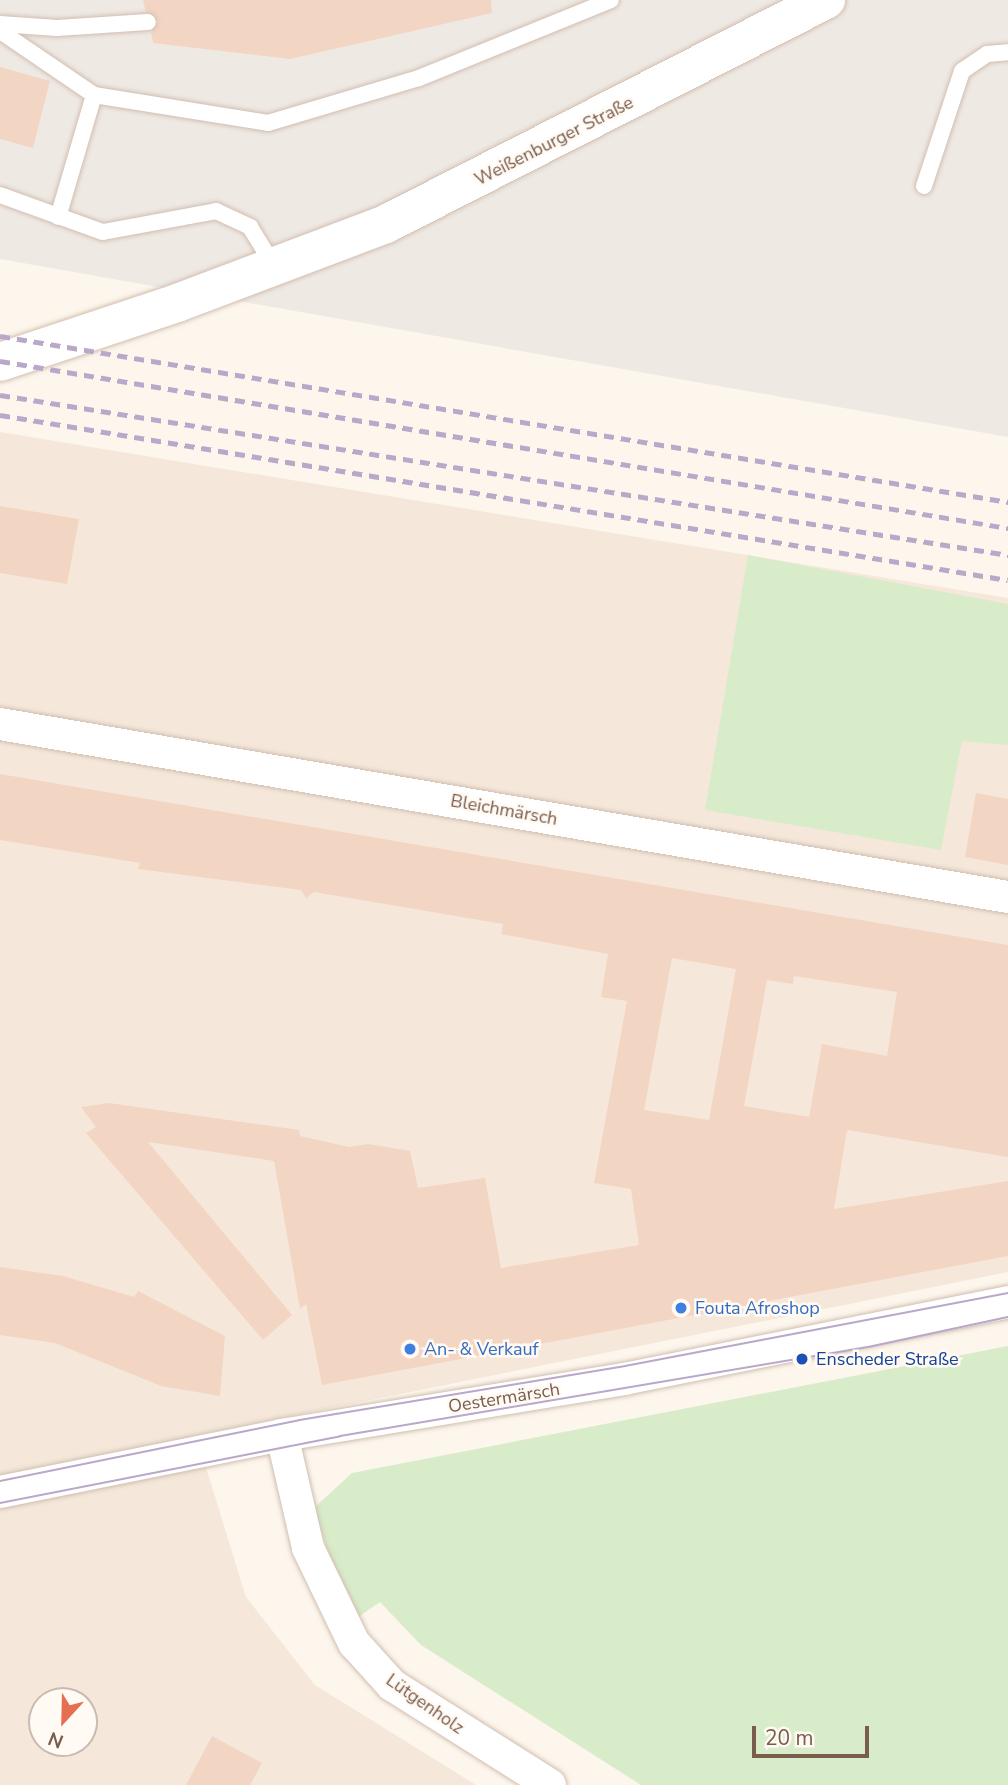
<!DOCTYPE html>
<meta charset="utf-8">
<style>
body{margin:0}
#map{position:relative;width:1008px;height:1785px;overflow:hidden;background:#fdf6ec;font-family:"Nunito Sans",sans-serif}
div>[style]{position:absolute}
.residential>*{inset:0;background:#f5e8da}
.industrial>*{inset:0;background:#efe9e4}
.green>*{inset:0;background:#d8ecc9}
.building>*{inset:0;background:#f3d5c3}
.roads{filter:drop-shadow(0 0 2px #d1beb0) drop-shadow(0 0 2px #d1beb0)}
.service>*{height:16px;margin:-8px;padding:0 8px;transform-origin:8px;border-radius:8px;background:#fff}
.minor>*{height:32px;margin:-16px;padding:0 16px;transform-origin:16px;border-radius:16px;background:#fff}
.tertiary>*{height:38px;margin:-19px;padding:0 19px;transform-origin:19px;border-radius:19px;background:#fff}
.tram>*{height:2px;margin:-1px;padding:0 1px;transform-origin:1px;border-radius:1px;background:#b9a8c9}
.rail>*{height:5px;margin-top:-2.5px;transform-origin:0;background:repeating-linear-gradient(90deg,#b9a8c9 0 10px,transparent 0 17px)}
.dots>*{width:19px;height:19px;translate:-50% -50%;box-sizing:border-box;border:4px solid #fffaf3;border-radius:50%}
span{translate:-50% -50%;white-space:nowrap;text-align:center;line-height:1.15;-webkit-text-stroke:5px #fffaf3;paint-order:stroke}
.street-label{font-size:18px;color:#7a5c4d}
.shop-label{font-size:18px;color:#366cbe}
.left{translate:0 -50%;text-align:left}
.transit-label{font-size:18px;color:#164399}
.north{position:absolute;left:28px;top:1687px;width:70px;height:70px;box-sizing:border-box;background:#fffaf3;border:2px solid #cabbb1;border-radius:50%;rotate:202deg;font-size:19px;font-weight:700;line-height:28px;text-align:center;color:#7a5c4d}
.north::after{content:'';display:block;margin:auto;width:24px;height:32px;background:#e76f51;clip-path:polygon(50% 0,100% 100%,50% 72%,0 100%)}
.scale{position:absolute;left:752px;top:1726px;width:117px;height:32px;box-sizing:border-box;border:4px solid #7a5c4d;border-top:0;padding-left:9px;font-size:21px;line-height:24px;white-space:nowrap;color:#7a5c4d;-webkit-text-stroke:5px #fffaf3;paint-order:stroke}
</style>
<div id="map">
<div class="residential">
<i style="clip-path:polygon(evenodd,0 432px,1008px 598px,1008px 1272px,196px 1435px,246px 1597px,315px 1685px,476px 1785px,0 1785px,0 432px,42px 1701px,84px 1701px,84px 1743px,42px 1743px,42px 1701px)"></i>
</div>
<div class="industrial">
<i style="clip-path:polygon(0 0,1008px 0,1008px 437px,0 259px)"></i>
</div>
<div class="green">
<i style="clip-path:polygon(748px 555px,1008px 604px,1008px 745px,962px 741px,941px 850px,705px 810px)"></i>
<i style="clip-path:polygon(1008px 1346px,1008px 1785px,641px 1785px,421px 1645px,380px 1602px,358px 1617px,335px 1574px,314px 1508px,352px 1473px)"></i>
</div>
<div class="building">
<i style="clip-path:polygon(143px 0,491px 0,492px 13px,290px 59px,153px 43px,151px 32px,158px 21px,146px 12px)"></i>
<i style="clip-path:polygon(0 67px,50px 81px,33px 148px,0 139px)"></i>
<i style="clip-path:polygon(0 506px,79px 519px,67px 584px,0 573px)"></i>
<i style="clip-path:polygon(evenodd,0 774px,1008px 945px,1008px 1157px,847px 1130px,834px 1209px,1008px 1181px,1008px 1256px,322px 1385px,306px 1304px,300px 1309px,274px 1161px,148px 1142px,292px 1315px,263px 1340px,86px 1133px,96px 1127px,81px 1107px,109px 1103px,299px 1130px,300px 1136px,349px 1147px,368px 1144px,410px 1151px,418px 1188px,485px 1178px,501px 1268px,639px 1245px,631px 1189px,594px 1183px,627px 1001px,601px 997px,608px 954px,501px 934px,503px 924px,314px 892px,306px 898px,301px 890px,138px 869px,140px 863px,0 840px,0 774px,672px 958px,736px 969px,709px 1120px,644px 1110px,672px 958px,0 774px,794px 976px,897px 992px,887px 1056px,822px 1044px,809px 1117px,744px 1106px,767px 980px,793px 984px,794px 976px)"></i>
<i style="clip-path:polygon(976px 793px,1008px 799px,1008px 865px,965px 857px)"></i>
<i style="clip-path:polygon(0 1267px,63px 1276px,134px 1297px,138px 1291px,225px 1336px,220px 1396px,161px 1386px,55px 1343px,0 1335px)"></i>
<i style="clip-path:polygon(212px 1736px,262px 1763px,250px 1785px,186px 1785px)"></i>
</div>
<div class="roads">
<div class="service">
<i style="left:0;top:24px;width:57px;rotate:4deg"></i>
<i style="left:57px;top:28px;width:91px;rotate:-3.8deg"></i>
<i style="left:0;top:31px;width:114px;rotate:34.2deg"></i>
<i style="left:94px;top:95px;width:127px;rotate:106.4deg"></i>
<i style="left:94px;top:95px;width:176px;rotate:9.1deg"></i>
<i style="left:268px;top:123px;width:158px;rotate:-16.6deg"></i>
<i style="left:419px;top:78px;width:207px;rotate:-22.1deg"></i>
<i style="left:924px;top:186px;width:121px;rotate:-71.7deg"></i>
<i style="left:962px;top:71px;width:30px;rotate:-34deg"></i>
<i style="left:987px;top:54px;width:21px;rotate:-5deg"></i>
<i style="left:0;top:195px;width:109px;rotate:19.8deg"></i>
<i style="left:103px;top:232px;width:115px;rotate:-10.5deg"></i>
<i style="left:216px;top:211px;width:38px;rotate:25deg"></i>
<i style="left:250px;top:227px;width:46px;rotate:58.4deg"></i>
</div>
<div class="minor">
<i style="left:0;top:724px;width:1023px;rotate:9.74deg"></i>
<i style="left:282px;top:1435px;width:116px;rotate:77deg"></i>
<i style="left:308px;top:1548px;width:106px;rotate:64.2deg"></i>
<i style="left:354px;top:1643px;width:57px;rotate:47.9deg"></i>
<i style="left:392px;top:1685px;width:187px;rotate:32.3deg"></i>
<i style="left:0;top:1492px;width:288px;rotate:-11.4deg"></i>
<i style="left:282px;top:1435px;width:347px;rotate:-9.3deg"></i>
<i style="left:624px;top:1379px;width:392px;rotate:-11.3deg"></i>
</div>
<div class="tertiary">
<i style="left:0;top:362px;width:187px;rotate:-18.4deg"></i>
<i style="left:177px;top:303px;width:223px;rotate:-20.7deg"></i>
<i style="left:386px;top:224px;width:494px;rotate:-27deg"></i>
</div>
</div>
<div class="tram">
<i style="left:0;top:1481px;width:305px;rotate:-11.5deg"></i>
<i style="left:299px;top:1420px;width:330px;rotate:-9.4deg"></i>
<i style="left:625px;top:1366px;width:390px;rotate:-10.8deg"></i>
<i style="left:0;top:1503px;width:347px;rotate:-11.1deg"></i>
<i style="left:340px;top:1436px;width:535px;rotate:-9.57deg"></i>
<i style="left:868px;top:1347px;width:143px;rotate:-12.1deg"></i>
</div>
<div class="rail">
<i style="left:0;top:336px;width:1022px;rotate:9.35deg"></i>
<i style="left:0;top:361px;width:1022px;rotate:9.41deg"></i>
<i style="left:0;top:395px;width:1021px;rotate:9.02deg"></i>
<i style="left:0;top:415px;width:1021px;rotate:9.3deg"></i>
</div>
<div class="dots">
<i style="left:681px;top:1308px;background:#3f7fe0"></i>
<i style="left:410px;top:1349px;background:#3f7fe0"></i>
<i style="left:802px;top:1359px;background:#1a4fb4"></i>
</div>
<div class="street-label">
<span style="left:554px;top:141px;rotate:-27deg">Weißenburger Straße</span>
<span style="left:504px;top:810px;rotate:10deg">Bleichmärsch</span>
<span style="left:504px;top:1398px;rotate:-9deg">Oestermärsch</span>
<span style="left:425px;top:1704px;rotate:35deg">Lütgenholz</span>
</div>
<div class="shop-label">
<span class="left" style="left:695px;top:1308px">Fouta Afroshop</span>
<span class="left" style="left:424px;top:1349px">An- &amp; Verkauf</span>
</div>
<div class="transit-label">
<span class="left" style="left:816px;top:1359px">Enscheder Straße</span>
</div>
<div class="north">N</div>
<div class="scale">20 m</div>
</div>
